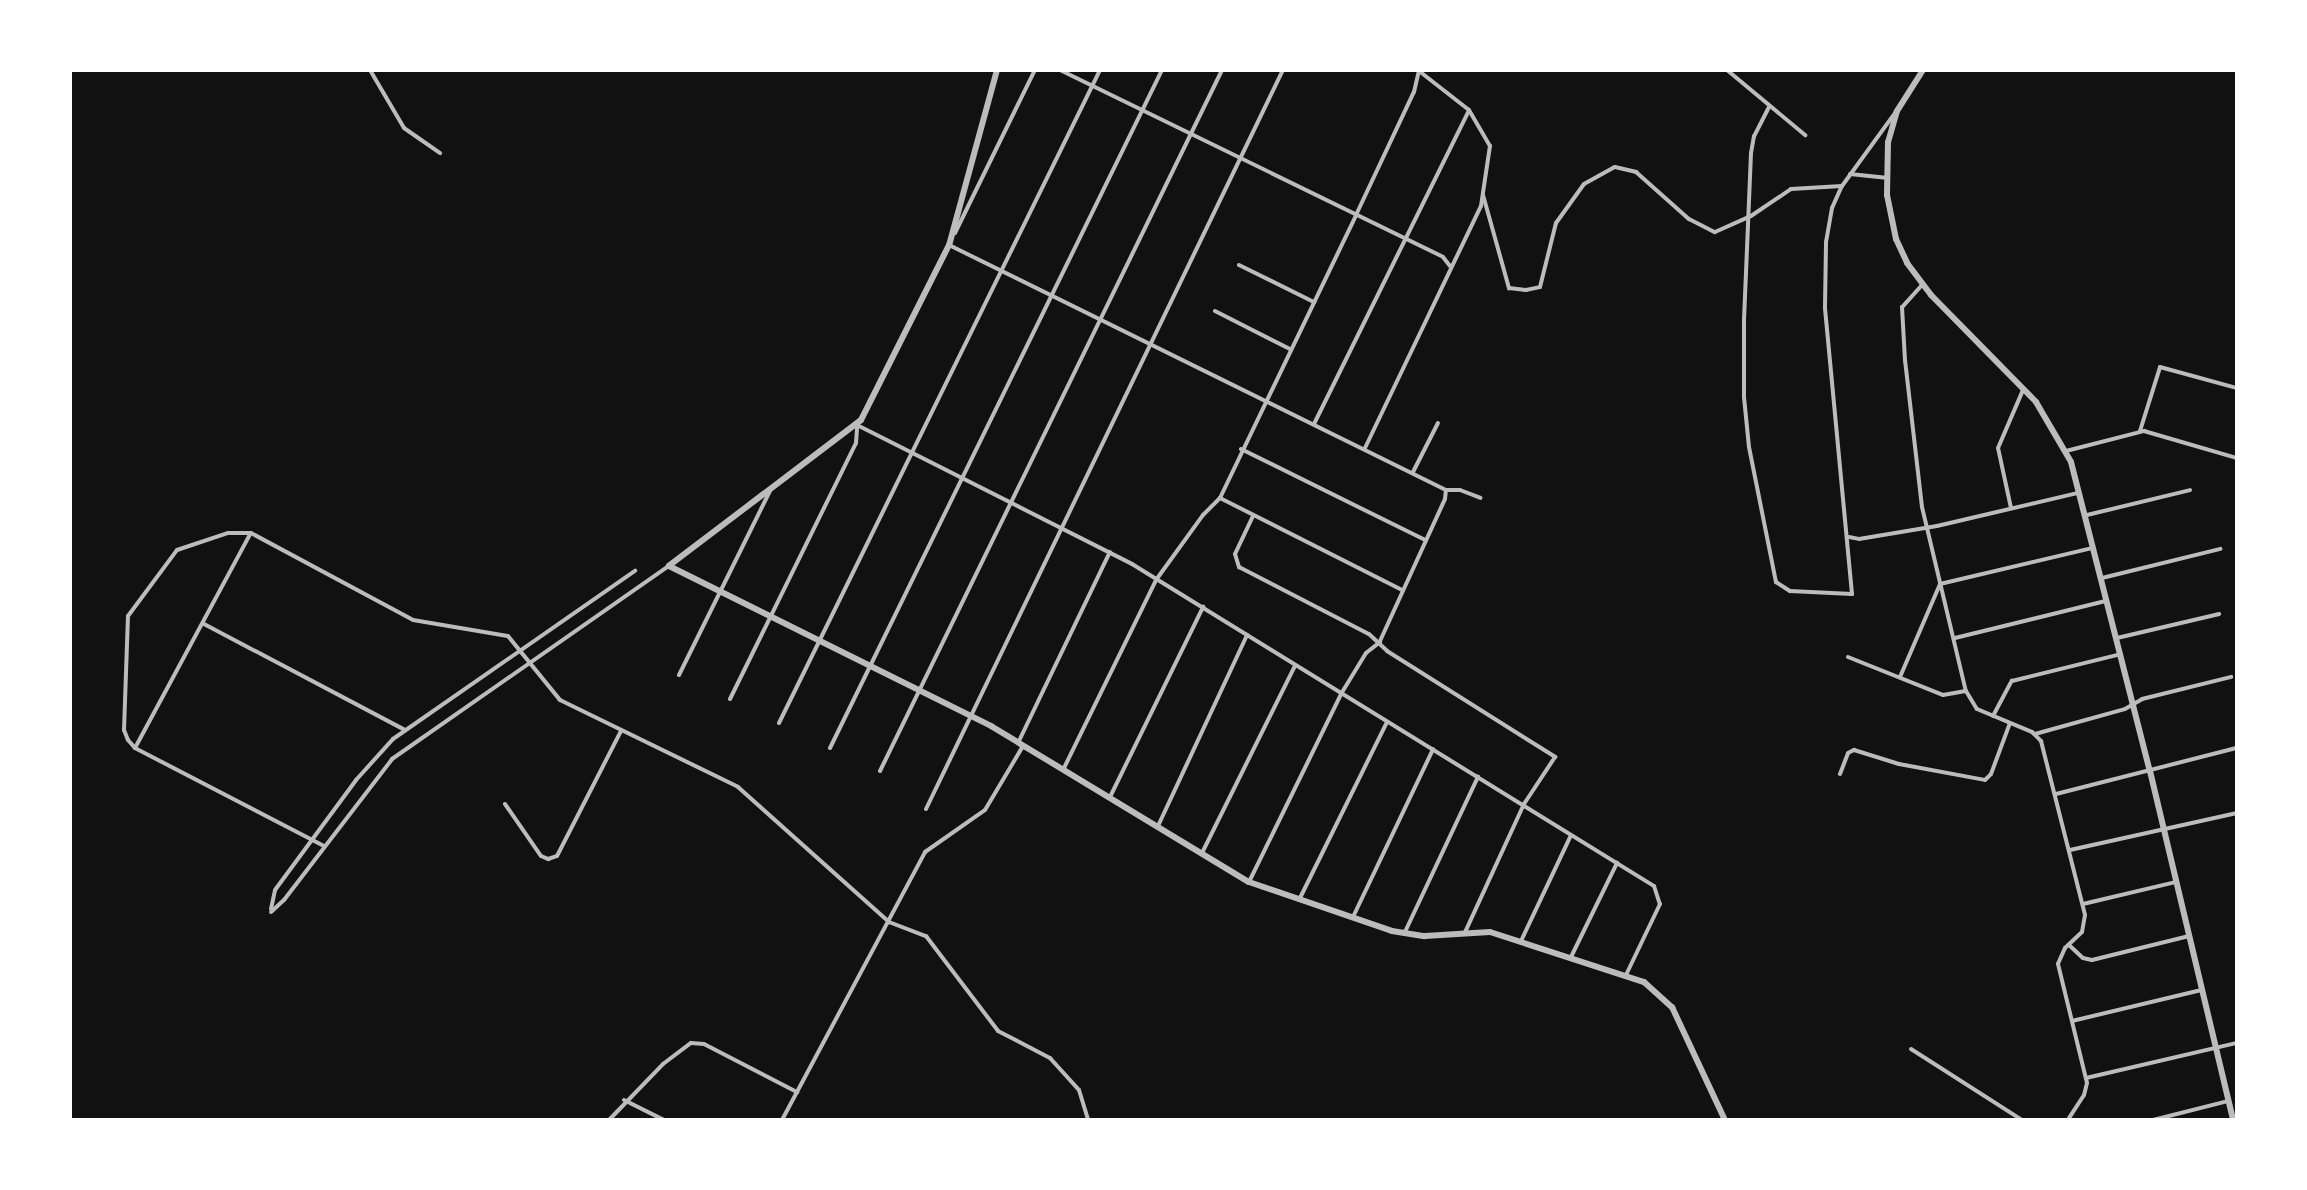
<!DOCTYPE html>
<style>
body{margin:0}
#map{position:relative;width:2307px;height:1190px;overflow:hidden;background:#111;font-family:"Fira Sans",sans-serif}
div>[style]{position:absolute}
.minor>*{height:4px;margin:-2px;padding:0 2px;transform-origin:2px;border-radius:2px;background:#bcbcbc}
.tertiary>*{height:6px;margin:-3px;padding:0 3px;transform-origin:3px;border-radius:3px;background:#bcbcbc}
span{translate:-50% -50%;white-space:nowrap;text-align:center;line-height:1.15;-webkit-text-stroke:6px #fff;paint-order:stroke}
.frame{position:absolute;inset:0;border:72px solid #fff;pointer-events:none}
</style>
<div id="map">
<div class="minor">
<i style="left:370px;top:70px;width:67px;rotate:59.6deg"></i>
<i style="left:404px;top:128px;width:44px;rotate:34.8deg"></i>
<i style="left:1060px;top:70px;width:426px;rotate:26deg"></i>
<i style="left:1443px;top:257px;width:11px;rotate:52deg"></i>
<i style="left:1727px;top:70px;width:102px;rotate:39.8deg"></i>
<i style="left:1769px;top:107px;width:33px;rotate:117deg"></i>
<i style="left:1754px;top:136px;width:17px;rotate:100deg"></i>
<i style="left:1751px;top:153px;width:166px;rotate:92.4deg"></i>
<i style="left:1744px;top:319px;width:78px;rotate:90deg"></i>
<i style="left:1744px;top:397px;width:50px;rotate:84.3deg"></i>
<i style="left:1749px;top:447px;width:138px;rotate:78.7deg"></i>
<i style="left:1776px;top:582px;width:17px;rotate:33deg"></i>
<i style="left:1790px;top:591px;width:62px;rotate:2.8deg"></i>
<i style="left:1852px;top:594px;width:288px;rotate:-95.4deg"></i>
<i style="left:1825px;top:307px;width:65px;rotate:-89.1deg"></i>
<i style="left:1826px;top:242px;width:35px;rotate:-80deg"></i>
<i style="left:1832px;top:208px;width:24px;rotate:-66deg"></i>
<i style="left:1842px;top:186px;width:90px;rotate:-54deg"></i>
<i style="left:1850px;top:174px;width:36px;rotate:6deg"></i>
<i style="left:1483px;top:195px;width:97px;rotate:74.4deg"></i>
<i style="left:1509px;top:288px;width:17px;rotate:7deg"></i>
<i style="left:1526px;top:290px;width:14px;rotate:-12deg"></i>
<i style="left:1540px;top:287px;width:66px;rotate:-76deg"></i>
<i style="left:1556px;top:223px;width:48px;rotate:-54.3deg"></i>
<i style="left:1584px;top:184px;width:35px;rotate:-29deg"></i>
<i style="left:1615px;top:167px;width:22px;rotate:13deg"></i>
<i style="left:1636px;top:172px;width:71px;rotate:41.6deg"></i>
<i style="left:1689px;top:219px;width:29px;rotate:27deg"></i>
<i style="left:1715px;top:232px;width:39px;rotate:-24deg"></i>
<i style="left:1751px;top:216px;width:48px;rotate:-34deg"></i>
<i style="left:1791px;top:189px;width:51px;rotate:-3.4deg"></i>
<i style="left:955px;top:233px;width:182px;rotate:-63.9deg"></i>
<i style="left:949px;top:245px;width:554px;rotate:26.24deg"></i>
<i style="left:1446px;top:490px;width:14px"></i>
<i style="left:1460px;top:490px;width:22px;rotate:21deg"></i>
<i style="left:1239px;top:265px;width:84px;rotate:26.3deg"></i>
<i style="left:1922px;top:285px;width:30px;rotate:132deg"></i>
<i style="left:1902px;top:307px;width:53px;rotate:86.8deg"></i>
<i style="left:1905px;top:360px;width:148px;rotate:83.4deg"></i>
<i style="left:1922px;top:507px;width:189px;rotate:76.6deg"></i>
<i style="left:1966px;top:691px;width:21px;rotate:59deg"></i>
<i style="left:1977px;top:709px;width:60px;rotate:22.7deg"></i>
<i style="left:2032px;top:732px;width:13px;rotate:45deg"></i>
<i style="left:2041px;top:741px;width:179px;rotate:75.8deg"></i>
<i style="left:2085px;top:915px;width:17px;rotate:100deg"></i>
<i style="left:2082px;top:932px;width:23px;rotate:137deg"></i>
<i style="left:2065px;top:948px;width:17px;rotate:114deg"></i>
<i style="left:2058px;top:964px;width:122px;rotate:76.3deg"></i>
<i style="left:2087px;top:1083px;width:12px;rotate:104deg"></i>
<i style="left:2084px;top:1095px;width:30px;rotate:123deg"></i>
<i style="left:1215px;top:311px;width:84px;rotate:26.9deg"></i>
<i style="left:1314px;top:424px;width:349px;rotate:-63.7deg"></i>
<i style="left:857px;top:425px;width:308px;rotate:26.8deg"></i>
<i style="left:1132px;top:564px;width:613px;rotate:31.67deg"></i>
<i style="left:1654px;top:886px;width:19px;rotate:72deg"></i>
<i style="left:1660px;top:904px;width:79px;rotate:115.6deg"></i>
<i style="left:2140px;top:431px;width:67px;rotate:-72.6deg"></i>
<i style="left:2160px;top:367px;width:80px;rotate:15.3deg"></i>
<i style="left:1365px;top:448px;width:268px;rotate:-64.4deg"></i>
<i style="left:1481px;top:206px;width:61px;rotate:-81.5deg"></i>
<i style="left:1490px;top:146px;width:42px;rotate:-120.3deg"></i>
<i style="left:1469px;top:110px;width:63px;rotate:-142deg"></i>
<i style="left:1241px;top:449px;width:205px;rotate:26.3deg"></i>
<i style="left:2066px;top:451px;width:81px;rotate:-14.4deg"></i>
<i style="left:2144px;top:431px;width:97px;rotate:16.2deg"></i>
<i style="left:1413px;top:472px;width:55px;rotate:-63deg"></i>
<i style="left:1220px;top:498px;width:204px;rotate:26.8deg"></i>
<i style="left:2011px;top:508px;width:61px;rotate:-102.2deg"></i>
<i style="left:1998px;top:448px;width:63px;rotate:-66.7deg"></i>
<i style="left:2087px;top:515px;width:106px;rotate:-13.6deg"></i>
<i style="left:1253px;top:516px;width:42px;rotate:115.3deg"></i>
<i style="left:1235px;top:554px;width:14px;rotate:73deg"></i>
<i style="left:1239px;top:567px;width:146px;rotate:27.3deg"></i>
<i style="left:1369px;top:634px;width:25px;rotate:43deg"></i>
<i style="left:1387px;top:651px;width:199px;rotate:32.2deg"></i>
<i style="left:1555px;top:757px;width:56px;rotate:123.4deg"></i>
<i style="left:1524px;top:804px;width:141px;rotate:114.7deg"></i>
<i style="left:1849px;top:537px;width:10px;rotate:11deg"></i>
<i style="left:1859px;top:539px;width:79px;rotate:-9.5deg"></i>
<i style="left:1937px;top:526px;width:145px;rotate:-13.2deg"></i>
<i style="left:2102px;top:578px;width:122px;rotate:-13.8deg"></i>
<i style="left:204px;top:624px;width:227px;rotate:27.8deg"></i>
<i style="left:1955px;top:638px;width:155px;rotate:-13.8deg"></i>
<i style="left:2117px;top:638px;width:105px;rotate:-13.2deg"></i>
<i style="left:1380px;top:641px;width:156px;rotate:-65.4deg"></i>
<i style="left:1445px;top:499px;width:9px;rotate:-84deg"></i>
<i style="left:1848px;top:657px;width:102px;rotate:21.8deg"></i>
<i style="left:1943px;top:695px;width:23px;rotate:-10deg"></i>
<i style="left:679px;top:675px;width:208px;rotate:-63.7deg"></i>
<i style="left:1900px;top:677px;width:101px;rotate:-66.7deg"></i>
<i style="left:1940px;top:584px;width:156px;rotate:-13.3deg"></i>
<i style="left:730px;top:699px;width:285px;rotate:-63.8deg"></i>
<i style="left:856px;top:443px;width:16px;rotate:-86deg"></i>
<i style="left:1993px;top:716px;width:40px;rotate:-62deg"></i>
<i style="left:2012px;top:681px;width:112px;rotate:-13.9deg"></i>
<i style="left:779px;top:723px;width:728px;rotate:-63.82deg"></i>
<i style="left:2035px;top:734px;width:93px;rotate:-15.5deg"></i>
<i style="left:2125px;top:709px;width:20px;rotate:-30deg"></i>
<i style="left:2142px;top:699px;width:92px;rotate:-13.9deg"></i>
<i style="left:1018px;top:743px;width:212px;rotate:-64.3deg"></i>
<i style="left:135px;top:748px;width:244px;rotate:-61.7deg"></i>
<i style="left:830px;top:748px;width:755px;rotate:-63.91deg"></i>
<i style="left:1063px;top:770px;width:212px;rotate:-63.9deg"></i>
<i style="left:1156px;top:580px;width:80px;rotate:-54.1deg"></i>
<i style="left:1203px;top:515px;width:24px;rotate:-45deg"></i>
<i style="left:1220px;top:498px;width:314px;rotate:-64.3deg"></i>
<i style="left:1356px;top:215px;width:136px;rotate:-64.8deg"></i>
<i style="left:1414px;top:92px;width:23px;rotate:-77deg"></i>
<i style="left:880px;top:771px;width:780px;rotate:-63.99deg"></i>
<i style="left:1840px;top:774px;width:22px;rotate:-69deg"></i>
<i style="left:1848px;top:753px;width:7px;rotate:-27deg"></i>
<i style="left:1854px;top:750px;width:47px;rotate:17.3deg"></i>
<i style="left:1899px;top:764px;width:87px;rotate:10.5deg"></i>
<i style="left:1985px;top:780px;width:8px;rotate:-45deg"></i>
<i style="left:1991px;top:774px;width:54px;rotate:-69.6deg"></i>
<i style="left:2056px;top:794px;width:187px;rotate:-14.3deg"></i>
<i style="left:1110px;top:797px;width:212px;rotate:-63.9deg"></i>
<i style="left:505px;top:804px;width:63px;rotate:55.3deg"></i>
<i style="left:541px;top:856px;width:8px;rotate:23deg"></i>
<i style="left:548px;top:859px;width:9px;rotate:-18deg"></i>
<i style="left:557px;top:856px;width:140px;rotate:-62.9deg"></i>
<i style="left:926px;top:809px;width:821px;rotate:-64.22deg"></i>
<i style="left:1158px;top:826px;width:211px;rotate:-65deg"></i>
<i style="left:324px;top:846px;width:213px;rotate:-152.6deg"></i>
<i style="left:135px;top:748px;width:11px;rotate:-131deg"></i>
<i style="left:128px;top:740px;width:11px;rotate:-112deg"></i>
<i style="left:124px;top:730px;width:114px;rotate:-88deg"></i>
<i style="left:128px;top:616px;width:82px;rotate:-53.4deg"></i>
<i style="left:177px;top:550px;width:54px;rotate:-18.4deg"></i>
<i style="left:228px;top:533px;width:23px"></i>
<i style="left:251px;top:533px;width:184px;rotate:28.2deg"></i>
<i style="left:413px;top:620px;width:96px;rotate:9.6deg"></i>
<i style="left:508px;top:636px;width:82px;rotate:50.9deg"></i>
<i style="left:560px;top:700px;width:198px;rotate:26deg"></i>
<i style="left:738px;top:787px;width:203px;rotate:41.8deg"></i>
<i style="left:889px;top:922px;width:40px;rotate:21deg"></i>
<i style="left:926px;top:936px;width:119px;rotate:52.8deg"></i>
<i style="left:998px;top:1031px;width:59px;rotate:27.4deg"></i>
<i style="left:1050px;top:1058px;width:43px;rotate:47.8deg"></i>
<i style="left:1079px;top:1090px;width:31px;rotate:73deg"></i>
<i style="left:2070px;top:850px;width:171px;rotate:-12.5deg"></i>
<i style="left:1202px;top:853px;width:209px;rotate:-63.6deg"></i>
<i style="left:1249px;top:882px;width:209px;rotate:-63.9deg"></i>
<i style="left:1341px;top:694px;width:48px;rotate:-58.6deg"></i>
<i style="left:1366px;top:653px;width:18px;rotate:-38deg"></i>
<i style="left:1300px;top:898px;width:196px;rotate:-63.7deg"></i>
<i style="left:2083px;top:904px;width:96px;rotate:-13.3deg"></i>
<i style="left:271px;top:909px;width:19px;rotate:-78deg"></i>
<i style="left:275px;top:890px;width:137px;rotate:-53.6deg"></i>
<i style="left:356px;top:780px;width:55px;rotate:-47.9deg"></i>
<i style="left:393px;top:739px;width:295px;rotate:-34.8deg"></i>
<i style="left:271px;top:912px;width:18px;rotate:-43deg"></i>
<i style="left:284px;top:900px;width:178px;rotate:-52.5deg"></i>
<i style="left:392px;top:759px;width:338px;rotate:-34.9deg"></i>
<i style="left:1353px;top:917px;width:186px;rotate:-64.5deg"></i>
<i style="left:1404px;top:934px;width:174px;rotate:-64.8deg"></i>
<i style="left:1521px;top:941px;width:117px;rotate:-64.7deg"></i>
<i style="left:2069px;top:945px;width:19px;rotate:43deg"></i>
<i style="left:2083px;top:958px;width:9px;rotate:13deg"></i>
<i style="left:2092px;top:960px;width:100px;rotate:-13.9deg"></i>
<i style="left:1571px;top:957px;width:105px;rotate:-63.9deg"></i>
<i style="left:2072px;top:1021px;width:133px;rotate:-13.5deg"></i>
<i style="left:1911px;top:1049px;width:132px;rotate:32.6deg"></i>
<i style="left:2086px;top:1078px;width:155px;rotate:-13.1deg"></i>
<i style="left:624px;top:1100px;width:45px;rotate:26.6deg"></i>
<i style="left:609px;top:1120px;width:78px;rotate:-46deg"></i>
<i style="left:663px;top:1064px;width:35px;rotate:-37deg"></i>
<i style="left:691px;top:1043px;width:13px;rotate:4deg"></i>
<i style="left:704px;top:1044px;width:105px;rotate:27.3deg"></i>
<i style="left:782px;top:1120px;width:304px;rotate:-61.9deg"></i>
<i style="left:925px;top:852px;width:73px;rotate:-35deg"></i>
<i style="left:985px;top:810px;width:74px;rotate:-59.3deg"></i>
<i style="left:2153px;top:1120px;width:77px;rotate:-14.2deg"></i>
</div>
<div class="tertiary">
<i style="left:997px;top:70px;width:181px;rotate:105.3deg"></i>
<i style="left:949px;top:245px;width:196px;rotate:116.7deg"></i>
<i style="left:861px;top:420px;width:241px;rotate:142.8deg"></i>
<i style="left:669px;top:566px;width:360px;rotate:26.4deg"></i>
<i style="left:991px;top:726px;width:301px;rotate:31.2deg"></i>
<i style="left:1249px;top:882px;width:151px;rotate:18.9deg"></i>
<i style="left:1392px;top:931px;width:33px;rotate:9deg"></i>
<i style="left:1425px;top:936px;width:65px;rotate:-3.5deg"></i>
<i style="left:1490px;top:932px;width:162px;rotate:18deg"></i>
<i style="left:1644px;top:982px;width:38px;rotate:42deg"></i>
<i style="left:1672px;top:1007px;width:125px;rotate:64.9deg"></i>
<i style="left:1923px;top:70px;width:49px;rotate:122.4deg"></i>
<i style="left:1897px;top:111px;width:32px;rotate:106deg"></i>
<i style="left:1888px;top:142px;width:53px;rotate:91.1deg"></i>
<i style="left:1887px;top:195px;width:45px;rotate:78.4deg"></i>
<i style="left:1896px;top:239px;width:26px;rotate:65deg"></i>
<i style="left:1907px;top:263px;width:40px;rotate:53deg"></i>
<i style="left:1931px;top:295px;width:150px;rotate:45.5deg"></i>
<i style="left:2036px;top:402px;width:69px;rotate:59.7deg"></i>
<i style="left:2071px;top:462px;width:319px;rotate:75.7deg"></i>
<i style="left:2150px;top:771px;width:359px;rotate:76.6deg"></i>
</div>
<div class="frame"></div>
</div>
